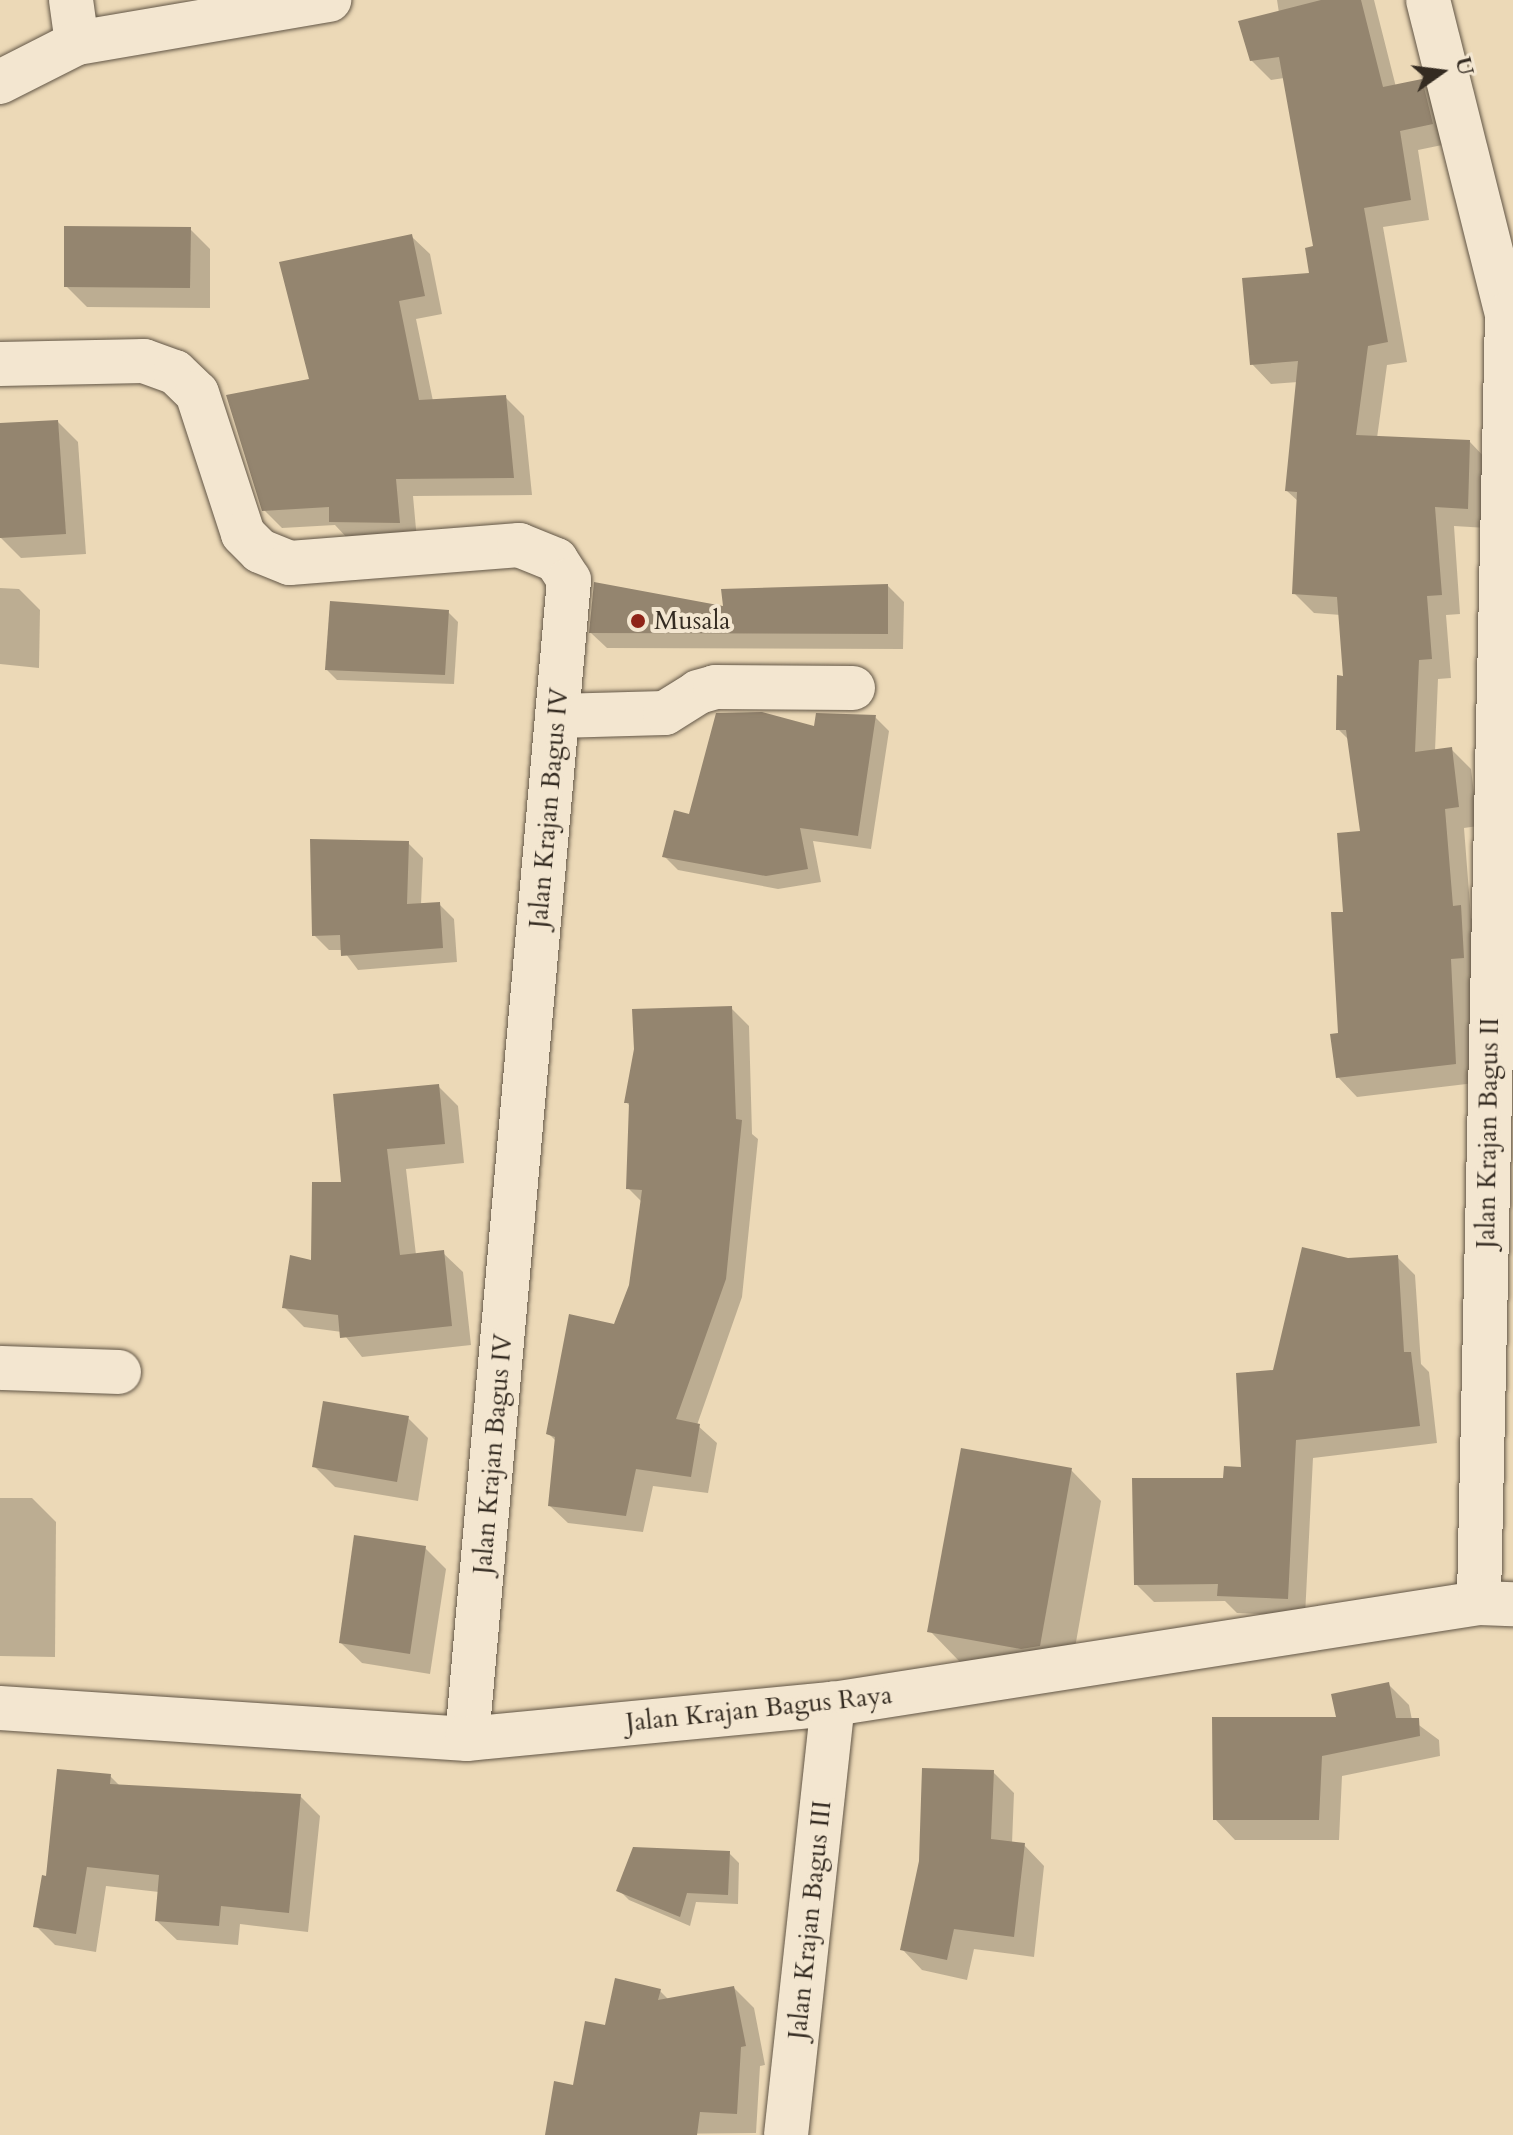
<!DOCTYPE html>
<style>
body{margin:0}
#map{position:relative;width:1513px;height:2135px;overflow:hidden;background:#ecd9b7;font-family:Cardo,serif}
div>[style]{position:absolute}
.shadow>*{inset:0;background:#0003}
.building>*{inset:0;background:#94856f}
.roads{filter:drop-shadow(0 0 2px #625646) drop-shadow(0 0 2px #625646)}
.street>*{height:44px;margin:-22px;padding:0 22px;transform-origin:22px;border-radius:22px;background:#f3e6d0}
.dots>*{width:22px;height:22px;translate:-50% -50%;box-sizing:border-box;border:4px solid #f3e6d0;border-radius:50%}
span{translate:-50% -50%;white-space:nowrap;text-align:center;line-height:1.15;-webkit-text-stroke:8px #f3e6d0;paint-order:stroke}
.poi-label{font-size:26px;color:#342b21}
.left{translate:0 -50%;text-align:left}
.street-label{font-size:26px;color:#342b21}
.north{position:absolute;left:1401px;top:32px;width:80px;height:80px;-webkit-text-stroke:6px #f3e6d0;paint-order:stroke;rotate:76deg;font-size:22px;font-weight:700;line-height:32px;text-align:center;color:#342b21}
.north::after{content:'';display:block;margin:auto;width:28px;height:36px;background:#342b21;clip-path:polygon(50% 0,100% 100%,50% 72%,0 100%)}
</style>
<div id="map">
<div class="shadow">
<i style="clip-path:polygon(1277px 0,1374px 0,1396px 87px,1421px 82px,1441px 101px,1452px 143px,1418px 150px,1429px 220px,1383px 227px,1407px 362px,1387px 365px,1377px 438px,1470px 442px,1489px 462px,1487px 528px,1454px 526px,1460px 614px,1446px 615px,1451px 678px,1438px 679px,1435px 751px,1451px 749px,1471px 769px,1478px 826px,1464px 828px,1471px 918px,1480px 927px,1483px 977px,1470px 978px,1475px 1083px,1357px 1097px,1338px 1077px,1345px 914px,1362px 833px,1349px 740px,1338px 729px,1345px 678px,1341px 615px,1314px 613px,1294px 593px,1299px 502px,1287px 491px,1298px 382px,1271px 384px,1252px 364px,1312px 274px,1316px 248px,1284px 78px,1271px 80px,1251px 60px,1279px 13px)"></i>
<i style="clip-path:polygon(190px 229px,210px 249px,210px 308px,87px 307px,66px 286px)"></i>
<i style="clip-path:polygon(411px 236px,430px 254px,442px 314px,416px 319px,433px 401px,505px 397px,524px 416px,532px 495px,413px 496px,417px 540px,349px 540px,335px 525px,282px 528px,264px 510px,311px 381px)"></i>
<i style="clip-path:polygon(58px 422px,78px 442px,86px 554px,21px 558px,0 537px,0 425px)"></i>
<i style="clip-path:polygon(888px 586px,904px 602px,903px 649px,607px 648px,591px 633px)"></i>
<i style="clip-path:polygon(0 588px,19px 589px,40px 610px,39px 668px,0 664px)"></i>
<i style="clip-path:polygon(448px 612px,458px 622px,454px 684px,337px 680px,327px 670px)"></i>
<i style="clip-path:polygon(875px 717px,889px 731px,871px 849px,813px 841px,821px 882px,778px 889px,678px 870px,664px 856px,691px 816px,816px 728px)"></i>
<i style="clip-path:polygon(408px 843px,423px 858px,421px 905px,439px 904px,454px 919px,457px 962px,358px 970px,343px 950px,329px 950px,314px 935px)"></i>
<i style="clip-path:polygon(731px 1008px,749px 1026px,752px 1134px,758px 1139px,742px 1297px,697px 1425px,717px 1443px,708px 1493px,653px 1486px,643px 1532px,568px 1523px,550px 1506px,557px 1442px,548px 1433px,615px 1326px,631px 1286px,643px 1203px,628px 1188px,631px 1107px,626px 1102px)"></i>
<i style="clip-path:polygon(438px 1086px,458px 1106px,464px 1163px,406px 1169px,416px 1255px,443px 1253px,463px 1272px,471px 1345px,362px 1357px,342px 1332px,304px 1327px,284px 1307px,313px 1262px,343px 1184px)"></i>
<i style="clip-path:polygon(1397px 1257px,1415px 1275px,1421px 1364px,1429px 1372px,1437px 1443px,1313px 1458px,1305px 1616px,1237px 1613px,1225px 1601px,1154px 1602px,1136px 1584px,1225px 1480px,1243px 1469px,1275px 1372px,1348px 1260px)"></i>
<i style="clip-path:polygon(408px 1418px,428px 1438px,418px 1501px,335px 1487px,314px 1466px)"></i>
<i style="clip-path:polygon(1071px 1470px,1101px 1501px,1070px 1676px,960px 1662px,930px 1631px)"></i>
<i style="clip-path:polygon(0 1498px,32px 1498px,56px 1522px,55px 1657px,0 1656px)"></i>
<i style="clip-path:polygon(425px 1548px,446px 1569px,430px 1674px,362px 1663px,341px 1643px)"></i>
<i style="clip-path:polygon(1388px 1684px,1409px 1705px,1412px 1720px,1439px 1740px,1440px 1756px,1342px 1776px,1339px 1840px,1235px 1840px,1215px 1819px)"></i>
<i style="clip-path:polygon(993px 1772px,1014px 1793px,1012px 1844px,1024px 1845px,1044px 1866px,1034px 1957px,974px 1949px,967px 1980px,922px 1970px,902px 1949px)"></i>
<i style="clip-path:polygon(110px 1776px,120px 1786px,300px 1796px,320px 1816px,308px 1932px,240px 1924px,238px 1945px,177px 1940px,157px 1921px,159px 1892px,106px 1886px,96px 1952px,55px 1945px,36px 1926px,48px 1878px)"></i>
<i style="clip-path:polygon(729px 1853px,739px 1863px,738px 1904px,696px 1902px,690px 1926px,629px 1900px,619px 1890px)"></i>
<i style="clip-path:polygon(734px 1988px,754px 2008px,765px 2065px,760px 2066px,756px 2133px,548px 2135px,607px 2028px,660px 1991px,669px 2000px)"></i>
</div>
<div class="building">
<i style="clip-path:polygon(1321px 0,1361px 0,1383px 87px,1422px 79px,1433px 124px,1400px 131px,1411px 200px,1364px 208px,1388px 342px,1368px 346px,1356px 435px,1470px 440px,1468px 509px,1435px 507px,1442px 595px,1427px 596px,1432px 659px,1419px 660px,1415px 752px,1452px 747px,1459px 807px,1445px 809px,1453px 906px,1461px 905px,1464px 958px,1451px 959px,1456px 1064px,1336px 1078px,1330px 1034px,1338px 1033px,1331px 912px,1343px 912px,1337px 833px,1360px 831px,1346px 730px,1336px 730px,1337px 675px,1343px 676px,1337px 597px,1292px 594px,1297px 492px,1285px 491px,1298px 361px,1250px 365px,1242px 278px,1309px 273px,1305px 248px,1313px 246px,1279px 57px,1250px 61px,1238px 21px)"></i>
<i style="clip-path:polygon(64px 226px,191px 227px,190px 288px,64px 287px)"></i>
<i style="clip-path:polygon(412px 234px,425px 296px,399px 301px,419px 400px,506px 395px,514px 478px,396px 479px,400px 523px,329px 522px,329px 507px,262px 511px,226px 395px,309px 379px,279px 262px)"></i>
<i style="clip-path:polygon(58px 420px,66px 534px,0 538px,0 423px)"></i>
<i style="clip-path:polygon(594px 582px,723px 606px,721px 589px,888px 584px,888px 634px,589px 633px)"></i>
<i style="clip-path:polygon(330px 601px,449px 610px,445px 675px,325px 670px)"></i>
<i style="clip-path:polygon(762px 712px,814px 726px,816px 713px,876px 715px,858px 836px,800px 828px,808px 869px,766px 876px,662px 857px,674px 810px,689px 814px,716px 713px)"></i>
<i style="clip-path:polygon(310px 839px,409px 841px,407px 904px,440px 902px,443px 948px,341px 956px,340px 935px,312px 936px)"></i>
<i style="clip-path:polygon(732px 1006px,736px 1119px,742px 1120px,726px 1279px,676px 1419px,700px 1424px,691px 1477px,636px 1469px,626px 1516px,548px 1506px,555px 1437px,546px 1434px,569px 1314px,614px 1324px,629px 1285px,642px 1190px,626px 1189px,629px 1103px,624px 1103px,634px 1049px,632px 1009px)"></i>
<i style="clip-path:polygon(439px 1084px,445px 1144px,387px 1149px,400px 1255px,444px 1250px,452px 1326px,340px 1338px,338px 1315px,282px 1308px,290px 1255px,311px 1260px,312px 1182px,341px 1182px,333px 1094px)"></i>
<i style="clip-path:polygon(1302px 1247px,1348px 1258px,1398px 1255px,1404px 1352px,1411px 1352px,1420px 1426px,1296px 1440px,1288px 1599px,1217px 1596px,1218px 1584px,1134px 1585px,1132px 1478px,1223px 1478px,1224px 1466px,1241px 1467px,1236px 1373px,1273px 1370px)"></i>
<i style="clip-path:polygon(323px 1401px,409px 1416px,397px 1482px,312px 1467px)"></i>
<i style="clip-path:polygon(961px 1448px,1072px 1468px,1040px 1646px,1021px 1649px,927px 1632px)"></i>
<i style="clip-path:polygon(354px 1535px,426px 1546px,410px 1654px,339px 1643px)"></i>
<i style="clip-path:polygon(1389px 1682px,1396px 1718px,1419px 1718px,1420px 1736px,1322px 1756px,1319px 1820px,1213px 1820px,1212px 1717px,1336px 1717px,1331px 1694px)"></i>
<i style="clip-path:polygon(922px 1768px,994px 1770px,991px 1839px,1025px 1843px,1014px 1937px,954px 1929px,947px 1960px,900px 1950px,919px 1861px)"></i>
<i style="clip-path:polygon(57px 1769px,111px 1774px,110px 1784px,301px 1794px,289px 1913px,221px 1906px,219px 1926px,155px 1921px,159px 1875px,87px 1867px,76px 1934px,33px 1927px,42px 1875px,46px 1876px)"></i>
<i style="clip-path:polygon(633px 1847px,730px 1851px,728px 1895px,687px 1893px,680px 1917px,616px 1891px)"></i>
<i style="clip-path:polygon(615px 1978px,661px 1989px,658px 2000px,734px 1986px,746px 2046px,741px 2047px,737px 2114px,700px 2112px,697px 2135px,545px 2135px,554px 2081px,573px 2085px,585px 2021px,605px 2025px)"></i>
</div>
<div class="roads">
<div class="street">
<i style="left:71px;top:0;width:43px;rotate:82.1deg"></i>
<i style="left:1428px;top:0;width:325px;rotate:75.9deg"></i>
<i style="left:1507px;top:315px;width:1288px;rotate:91.25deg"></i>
<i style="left:0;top:82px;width:86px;rotate:-26.9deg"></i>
<i style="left:77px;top:43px;width:256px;rotate:-9.7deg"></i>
<i style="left:0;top:364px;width:144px;rotate:-1.2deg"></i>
<i style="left:144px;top:361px;width:33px;rotate:20deg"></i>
<i style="left:175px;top:372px;width:30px;rotate:44deg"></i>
<i style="left:197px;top:393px;width:148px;rotate:71.9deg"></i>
<i style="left:243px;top:534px;width:24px;rotate:45deg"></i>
<i style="left:260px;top:551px;width:32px;rotate:22deg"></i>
<i style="left:290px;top:563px;width:230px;rotate:-4.5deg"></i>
<i style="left:519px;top:545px;width:40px;rotate:22deg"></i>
<i style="left:556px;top:560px;width:24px;rotate:57deg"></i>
<i style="left:569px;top:580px;width:1163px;rotate:95.03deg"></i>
<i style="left:557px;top:716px;width:108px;rotate:-1.6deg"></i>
<i style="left:665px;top:713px;width:39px;rotate:-32deg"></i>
<i style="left:698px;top:692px;width:18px;rotate:-16deg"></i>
<i style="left:715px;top:687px;width:138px;rotate:0.4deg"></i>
<i style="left:0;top:1368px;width:119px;rotate:1.9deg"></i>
<i style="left:0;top:1708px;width:468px;rotate:3.8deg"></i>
<i style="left:467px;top:1739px;width:368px;rotate:-5.5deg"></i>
<i style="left:833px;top:1704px;width:654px;rotate:-8.89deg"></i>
<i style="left:1479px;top:1603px;width:34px;rotate:2deg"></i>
<i style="left:786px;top:2135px;width:434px;rotate:-83.8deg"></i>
</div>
</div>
<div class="dots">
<i style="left:638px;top:621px;background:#8f2418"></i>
</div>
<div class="poi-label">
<span class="left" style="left:654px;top:621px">Musala</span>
</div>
<div class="street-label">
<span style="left:549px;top:808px;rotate:-85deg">Jalan Krajan Bagus IV</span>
<span style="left:1488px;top:1133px;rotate:-89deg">Jalan Krajan Bagus II</span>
<span style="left:493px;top:1454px;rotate:-85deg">Jalan Krajan Bagus IV</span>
<span style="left:759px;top:1709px;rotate:-6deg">Jalan Krajan Bagus Raya</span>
<span style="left:810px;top:1920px;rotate:-84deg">Jalan Krajan Bagus III</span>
</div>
<div class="north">U</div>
</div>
